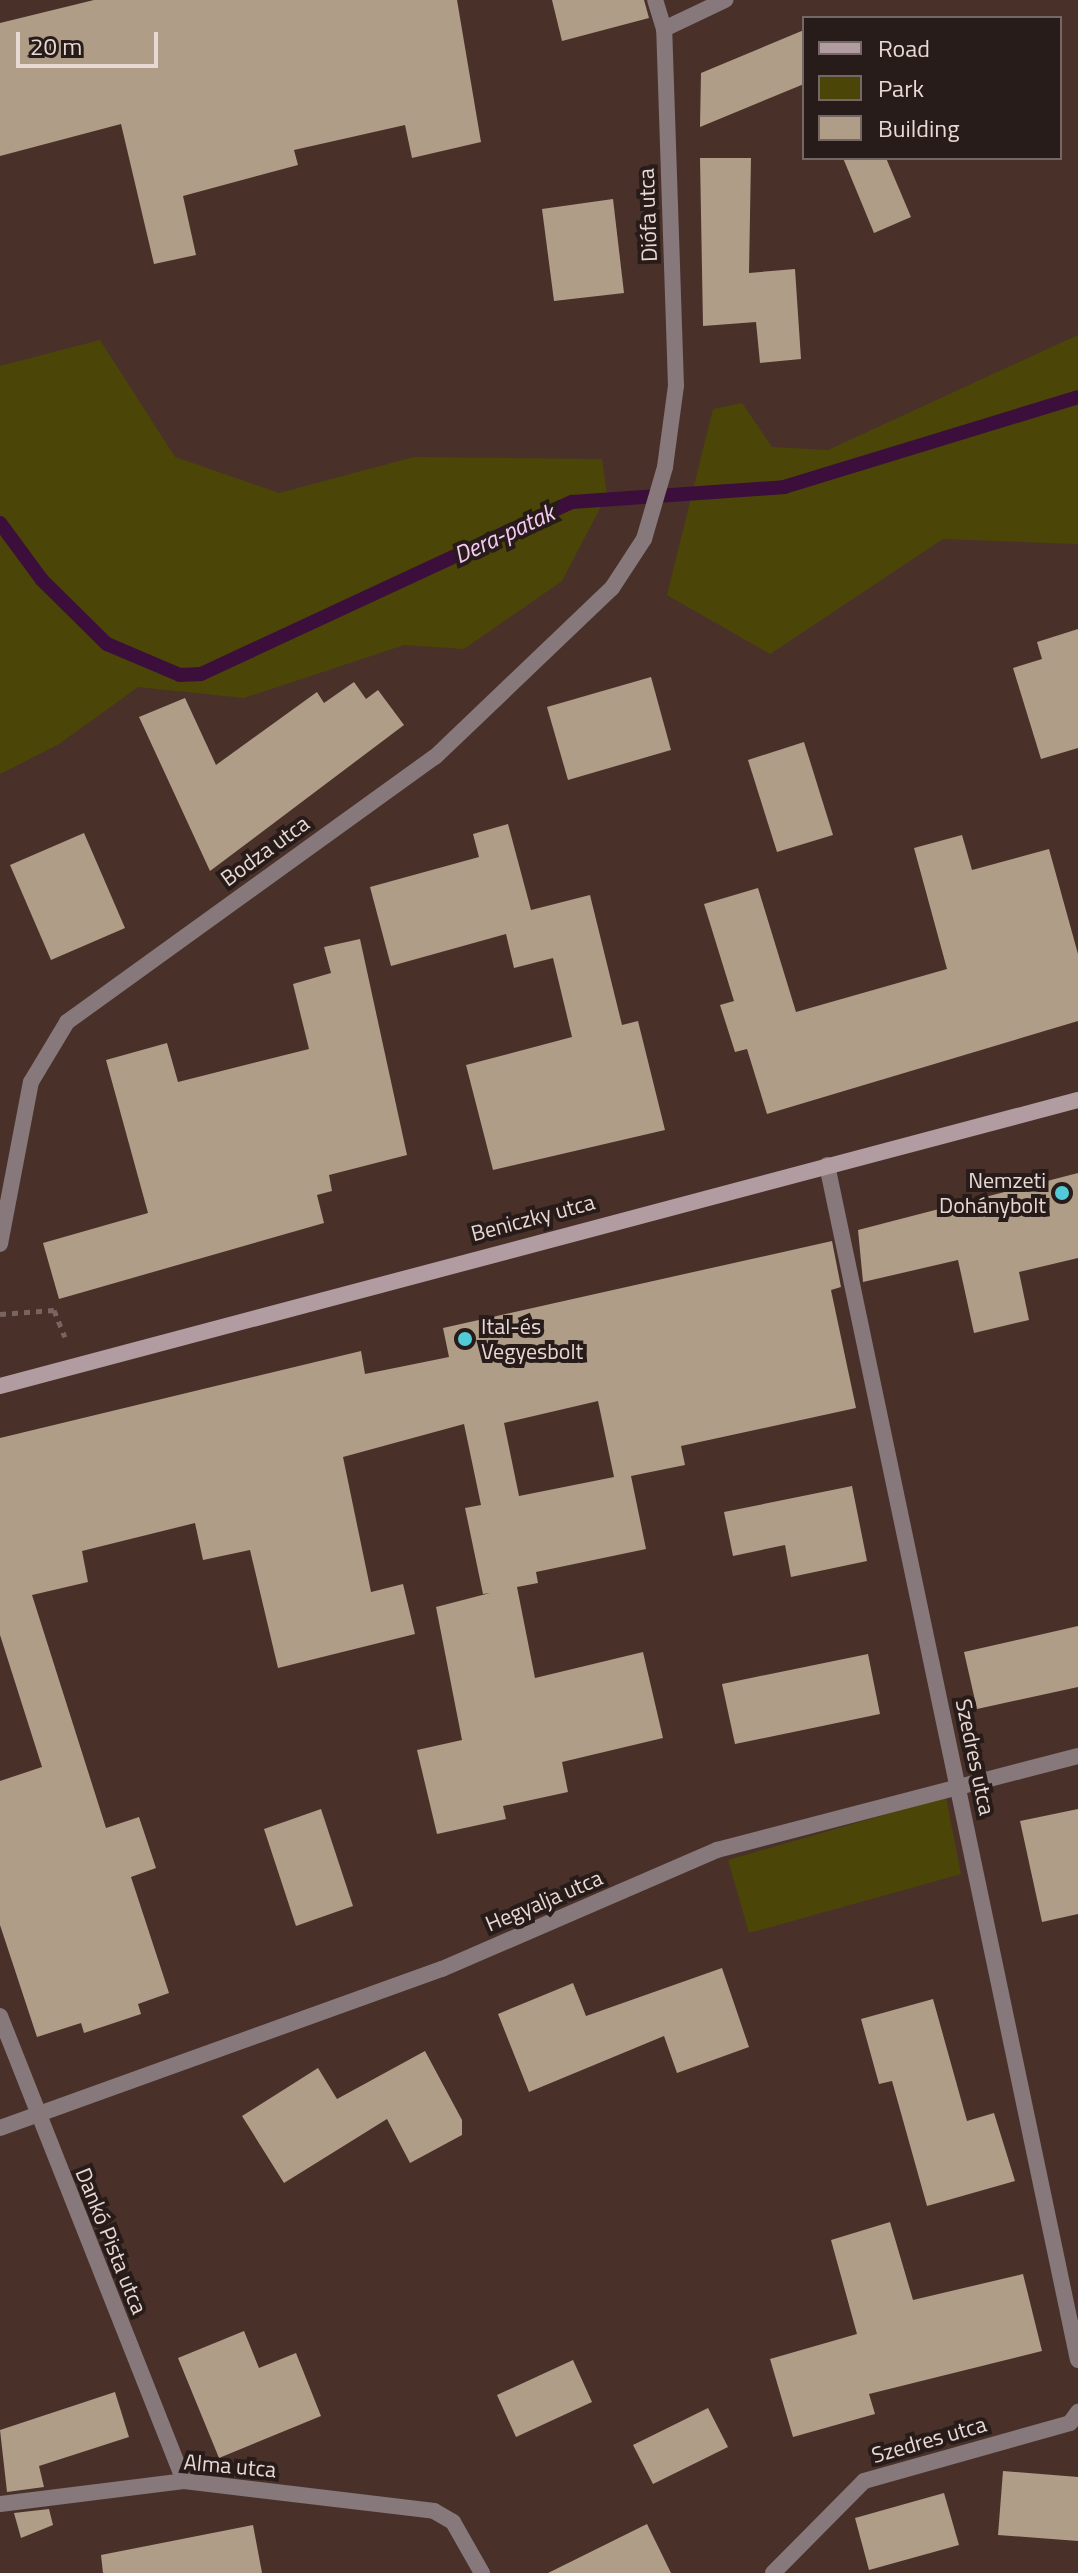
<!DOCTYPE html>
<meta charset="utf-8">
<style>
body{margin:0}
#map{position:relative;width:1078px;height:2573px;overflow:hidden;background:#49312a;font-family:"Titillium Web",sans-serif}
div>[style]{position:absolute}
.green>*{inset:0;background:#4b4607}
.stream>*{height:14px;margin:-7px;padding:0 7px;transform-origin:7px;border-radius:7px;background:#3c0e3b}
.building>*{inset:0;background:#b09d87}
.path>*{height:5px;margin-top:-2.5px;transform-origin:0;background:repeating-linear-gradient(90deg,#7a645e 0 6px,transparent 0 12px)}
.minor>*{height:16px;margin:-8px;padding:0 8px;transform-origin:8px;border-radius:8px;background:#86787b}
.secondary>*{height:16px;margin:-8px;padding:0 8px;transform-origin:8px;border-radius:8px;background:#b19ca1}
.dots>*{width:22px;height:22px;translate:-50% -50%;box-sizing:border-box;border:4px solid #271c19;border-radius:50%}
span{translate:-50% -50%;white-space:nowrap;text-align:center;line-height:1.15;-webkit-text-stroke:8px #271c19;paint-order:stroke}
.street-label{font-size:22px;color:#e9d9d5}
.poi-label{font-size:22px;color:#e9d9d5}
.right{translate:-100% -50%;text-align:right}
.left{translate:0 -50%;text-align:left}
.water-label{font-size:24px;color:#f7caf5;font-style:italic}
.legend{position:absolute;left:802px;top:16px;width:260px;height:144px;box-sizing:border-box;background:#271c19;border:2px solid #756864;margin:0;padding:10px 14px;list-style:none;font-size:24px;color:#e9d9d5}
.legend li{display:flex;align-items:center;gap:16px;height:40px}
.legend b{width:40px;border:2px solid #756864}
.scale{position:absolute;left:16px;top:32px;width:142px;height:36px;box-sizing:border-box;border:4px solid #e9d9d5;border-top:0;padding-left:10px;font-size:24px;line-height:28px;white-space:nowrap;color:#e9d9d5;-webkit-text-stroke:6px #271c19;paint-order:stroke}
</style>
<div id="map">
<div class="green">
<i style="clip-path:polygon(1078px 335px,1078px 544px,943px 539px,770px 654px,667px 595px,713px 409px,742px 403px,772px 447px,828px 450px)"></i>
<i style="clip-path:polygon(100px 340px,175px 457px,279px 493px,414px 457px,602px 459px,607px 495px,562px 581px,464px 649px,404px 645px,244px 698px,138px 687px,59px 744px,0 774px,0 366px)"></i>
<i style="clip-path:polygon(946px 1797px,961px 1874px,749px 1933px,728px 1860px)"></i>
</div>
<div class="stream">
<i style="left:0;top:523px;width:71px;rotate:53.6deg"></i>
<i style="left:42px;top:580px;width:91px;rotate:44.6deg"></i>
<i style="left:107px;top:644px;width:79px;rotate:23deg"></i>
<i style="left:180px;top:675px;width:21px;rotate:-3deg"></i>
<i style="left:201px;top:674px;width:409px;rotate:-24.9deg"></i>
<i style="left:572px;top:502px;width:213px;rotate:-4deg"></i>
<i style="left:784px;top:487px;width:307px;rotate:-17deg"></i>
</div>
<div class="building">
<i style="clip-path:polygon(94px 0,457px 0,481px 142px,412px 158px,405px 125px,294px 150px,298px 165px,183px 196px,196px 255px,154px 264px,121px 124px,0 156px,0 23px)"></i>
<i style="clip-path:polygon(552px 0,644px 0,649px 18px,562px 41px)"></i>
<i style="clip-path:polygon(804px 30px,804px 84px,700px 127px,701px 73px)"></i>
<i style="clip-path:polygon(700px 158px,751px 158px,749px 273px,795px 269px,801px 359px,760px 363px,756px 322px,703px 326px)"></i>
<i style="clip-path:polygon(843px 158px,886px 158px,911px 217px,874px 233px)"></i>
<i style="clip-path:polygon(613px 199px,624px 293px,554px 301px,542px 209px)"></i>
<i style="clip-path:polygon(1078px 629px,1078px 748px,1041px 759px,1013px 668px,1042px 659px,1037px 642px)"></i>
<i style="clip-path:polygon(651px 677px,671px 750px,568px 780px,547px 707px)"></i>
<i style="clip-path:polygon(354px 682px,366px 699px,378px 690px,404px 725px,210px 871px,139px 717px,185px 698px,216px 765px,317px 692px,324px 703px)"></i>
<i style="clip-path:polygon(804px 742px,833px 835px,777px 852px,748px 760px)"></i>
<i style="clip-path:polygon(508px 824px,531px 910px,590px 895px,622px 1025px,638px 1021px,665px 1130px,493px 1170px,466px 1065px,572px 1037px,553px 958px,514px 968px,506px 934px,391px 966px,370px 887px,479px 857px,473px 834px)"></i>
<i style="clip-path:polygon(84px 833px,125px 928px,51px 960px,10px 865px)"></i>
<i style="clip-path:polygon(962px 835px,972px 870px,1049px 849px,1078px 954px,1078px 1021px,767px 1114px,747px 1049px,735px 1052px,720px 1005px,734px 1001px,704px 904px,758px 888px,796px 1012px,947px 969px,914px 848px)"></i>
<i style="clip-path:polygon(360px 939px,407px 1155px,329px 1175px,332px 1191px,317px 1195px,324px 1223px,59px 1299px,43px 1243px,148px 1213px,106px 1060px,167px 1043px,178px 1082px,309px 1049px,293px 984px,331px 973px,324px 947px)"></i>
<i style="clip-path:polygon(1078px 1173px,1078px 1258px,1019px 1272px,1029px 1320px,974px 1333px,958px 1260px,863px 1282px,858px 1230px)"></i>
<i style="clip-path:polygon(evenodd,832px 1241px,841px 1287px,831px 1290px,856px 1408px,681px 1446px,685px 1465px,631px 1476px,646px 1549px,536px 1572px,538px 1583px,517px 1587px,535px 1678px,643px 1652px,663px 1738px,562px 1762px,568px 1792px,503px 1806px,506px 1819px,437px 1834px,417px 1750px,462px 1740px,436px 1607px,490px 1593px,483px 1594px,465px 1508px,481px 1505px,464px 1424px,343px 1457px,371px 1592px,403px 1584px,415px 1634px,278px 1668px,250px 1550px,203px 1560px,195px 1523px,82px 1551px,88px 1582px,32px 1595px,106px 1828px,139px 1817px,156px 1868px,131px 1877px,169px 1993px,138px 2004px,141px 2014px,84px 2033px,81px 2023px,37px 2037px,0 1925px,0 1781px,42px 1767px,0 1635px,0 1438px,361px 1351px,365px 1374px,449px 1357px,443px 1328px,832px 1241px,598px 1401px,614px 1477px,519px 1496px,504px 1423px,598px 1401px)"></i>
<i style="clip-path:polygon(852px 1486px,867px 1561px,791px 1577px,785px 1545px,733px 1556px,724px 1512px)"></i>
<i style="clip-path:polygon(1078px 1626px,1078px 1687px,977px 1709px,964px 1652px)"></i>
<i style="clip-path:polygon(868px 1654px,880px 1714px,735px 1744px,722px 1684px)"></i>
<i style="clip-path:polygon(321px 1809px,353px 1906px,296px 1926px,264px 1829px)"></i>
<i style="clip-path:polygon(1078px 1809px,1078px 1914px,1042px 1922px,1020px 1821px)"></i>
<i style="clip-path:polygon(722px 1968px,749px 2047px,677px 2073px,664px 2036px,529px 2092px,498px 2014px,573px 1983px,586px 2016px)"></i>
<i style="clip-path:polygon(933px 1999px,967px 2121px,994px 2113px,1015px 2181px,927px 2206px,892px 2081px,879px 2084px,861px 2019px)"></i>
<i style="clip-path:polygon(425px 2051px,462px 2120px,462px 2135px,410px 2163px,387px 2119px,284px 2183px,242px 2116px,318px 2068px,337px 2099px)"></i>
<i style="clip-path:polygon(890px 2222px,913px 2300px,1023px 2274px,1042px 2351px,869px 2394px,875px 2414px,793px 2437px,770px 2359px,857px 2334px,831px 2240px)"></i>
<i style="clip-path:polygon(244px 2331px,259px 2368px,296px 2353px,321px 2416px,219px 2458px,178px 2358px)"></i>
<i style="clip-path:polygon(573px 2360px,592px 2402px,516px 2437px,497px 2395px)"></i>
<i style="clip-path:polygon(115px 2392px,129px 2437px,39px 2466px,44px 2487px,7px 2492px,0 2430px)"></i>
<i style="clip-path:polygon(708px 2408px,728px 2447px,653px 2484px,633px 2445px)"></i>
<i style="clip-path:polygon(1003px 2471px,1078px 2477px,1078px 2541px,998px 2535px)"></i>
<i style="clip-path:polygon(944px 2493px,959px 2545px,869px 2570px,855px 2518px)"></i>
<i style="clip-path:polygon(49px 2509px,53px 2525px,21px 2538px,14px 2513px)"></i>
<i style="clip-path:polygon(647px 2524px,671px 2573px,548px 2573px)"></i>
<i style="clip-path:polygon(253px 2525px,262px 2573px,103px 2573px,101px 2555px)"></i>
</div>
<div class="path">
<i style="left:0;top:1314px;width:54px;rotate:-4.2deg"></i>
<i style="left:54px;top:1310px;width:29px;rotate:68deg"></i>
</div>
<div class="minor">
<i style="left:664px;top:29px;width:68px;rotate:-25.4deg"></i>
<i style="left:827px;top:1165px;width:1221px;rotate:78.14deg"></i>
<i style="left:0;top:1244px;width:165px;rotate:-79.2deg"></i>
<i style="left:31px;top:1082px;width:70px;rotate:-59deg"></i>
<i style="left:67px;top:1022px;width:453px;rotate:-35.8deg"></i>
<i style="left:435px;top:757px;width:245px;rotate:-43.7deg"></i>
<i style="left:612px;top:588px;width:59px;rotate:-56.9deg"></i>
<i style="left:644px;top:539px;width:75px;rotate:-73.7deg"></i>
<i style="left:665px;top:467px;width:82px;rotate:-82.3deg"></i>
<i style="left:676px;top:386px;width:357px;rotate:-91.9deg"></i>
<i style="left:664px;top:29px;width:30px;rotate:-107deg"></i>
<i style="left:0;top:2016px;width:500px;rotate:68.41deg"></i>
<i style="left:0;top:2128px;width:470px;rotate:-19.8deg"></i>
<i style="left:442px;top:1969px;width:300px;rotate:-23.4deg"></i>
<i style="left:717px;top:1850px;width:373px;rotate:-14.6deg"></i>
<i style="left:0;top:2504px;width:185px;rotate:-7.1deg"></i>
<i style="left:184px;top:2481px;width:252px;rotate:6.8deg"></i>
<i style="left:434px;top:2511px;width:22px;rotate:30deg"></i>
<i style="left:453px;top:2522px;width:59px;rotate:60.4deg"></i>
<i style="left:773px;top:2573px;width:129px;rotate:-45.3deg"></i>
<i style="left:864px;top:2481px;width:214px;rotate:-15.7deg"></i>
<i style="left:1070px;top:2423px;width:14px;rotate:-54deg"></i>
</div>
<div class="secondary">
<i style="left:0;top:1386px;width:1115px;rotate:-14.86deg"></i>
</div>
<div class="dots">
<i style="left:1062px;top:1193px;background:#52cbd9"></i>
<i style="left:465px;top:1339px;background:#52cbd9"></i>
</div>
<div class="street-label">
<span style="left:648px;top:215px;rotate:-92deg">Diófa utca</span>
<span style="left:265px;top:851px;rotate:-36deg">Bodza utca</span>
<span style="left:533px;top:1218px;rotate:-15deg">Beniczky utca</span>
<span style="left:975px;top:1757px;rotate:78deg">Szedres utca</span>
<span style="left:544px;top:1901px;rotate:-23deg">Hegyalja utca</span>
<span style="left:111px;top:2241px;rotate:68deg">Dankó Pista utca</span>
<span style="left:929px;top:2440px;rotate:-16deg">Szedres utca</span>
<span style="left:230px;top:2466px;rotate:5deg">Alma utca</span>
</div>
<div class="poi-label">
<span class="right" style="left:1046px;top:1193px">Nemzeti<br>Dohánybolt</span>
<span class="left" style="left:481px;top:1339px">Ital-és<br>Vegyesbolt</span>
</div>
<div class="water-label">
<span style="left:504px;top:534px;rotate:-25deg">Dera-patak</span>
</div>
<ul class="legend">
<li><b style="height:10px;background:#b19ca1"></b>Road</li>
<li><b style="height:22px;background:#4b4607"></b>Park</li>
<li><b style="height:22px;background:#b09d87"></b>Building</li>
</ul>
<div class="scale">20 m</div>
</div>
